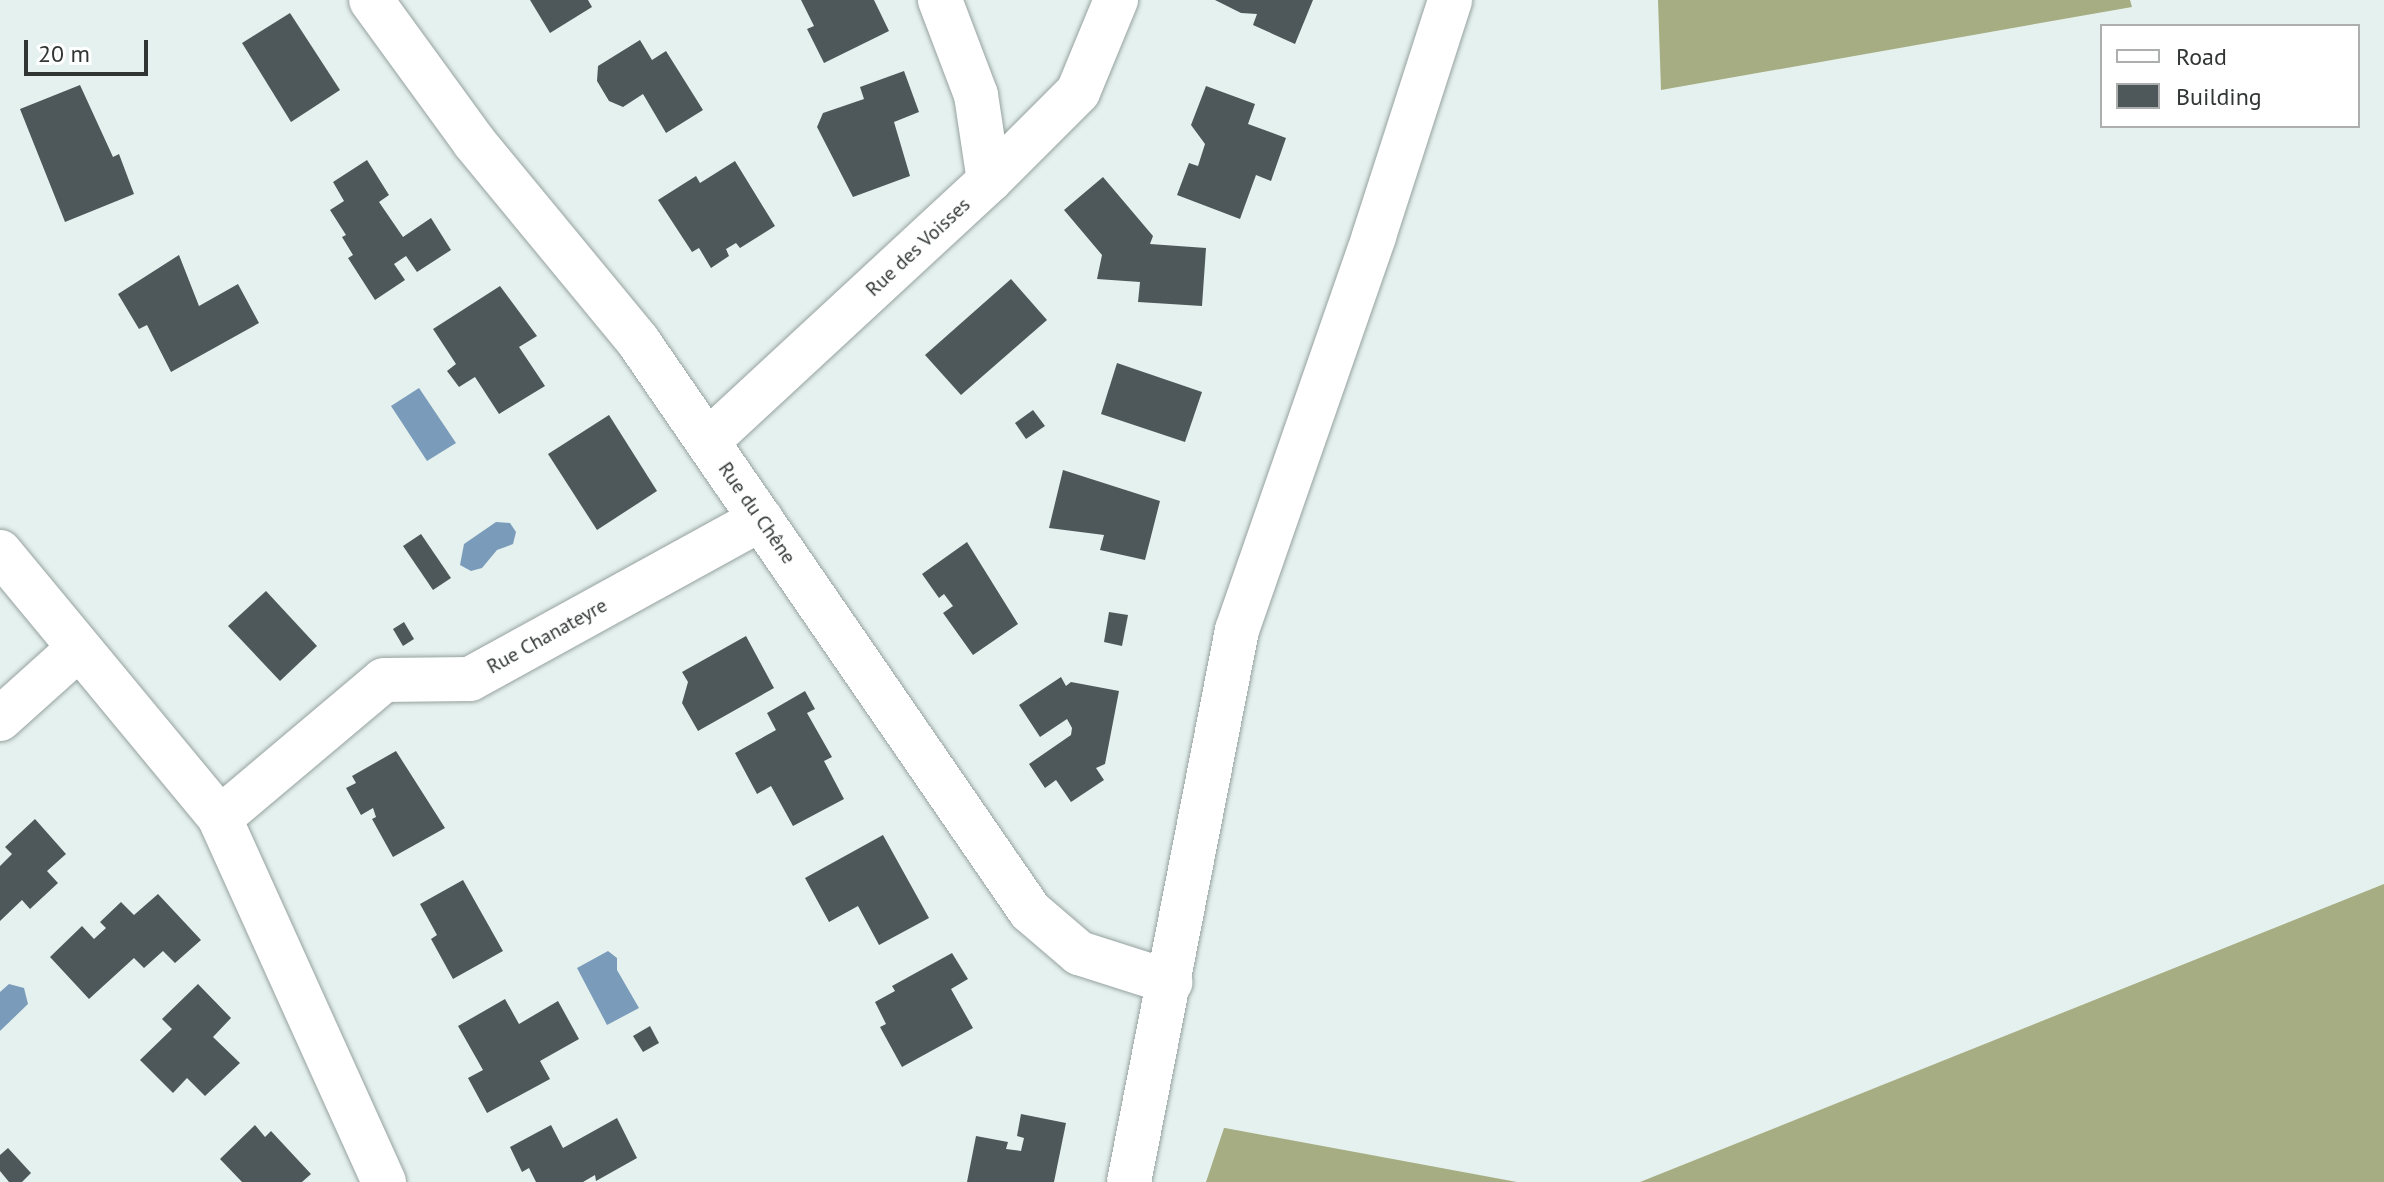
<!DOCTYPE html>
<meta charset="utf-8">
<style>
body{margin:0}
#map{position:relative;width:2384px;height:1182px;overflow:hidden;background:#e5f1ee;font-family:"PT Sans",sans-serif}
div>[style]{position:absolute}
.forest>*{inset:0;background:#a7ad83}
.water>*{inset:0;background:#7a9cba}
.building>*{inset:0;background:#4e585a}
.roads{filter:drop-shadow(0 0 2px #96a29f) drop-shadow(0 0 2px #96a29f)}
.minor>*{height:44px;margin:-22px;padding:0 22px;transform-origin:22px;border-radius:22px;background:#fff}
.secondary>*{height:44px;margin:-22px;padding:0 22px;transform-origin:22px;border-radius:22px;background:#fff}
span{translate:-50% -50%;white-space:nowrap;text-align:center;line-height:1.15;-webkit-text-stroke:8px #fff;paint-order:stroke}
.street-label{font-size:20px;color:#313635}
.legend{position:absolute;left:2100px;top:24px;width:260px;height:104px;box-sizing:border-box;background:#fff;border:2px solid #adafae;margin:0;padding:10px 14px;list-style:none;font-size:24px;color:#313635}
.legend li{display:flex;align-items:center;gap:16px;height:40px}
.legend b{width:40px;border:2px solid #adafae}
.scale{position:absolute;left:24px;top:40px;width:124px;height:36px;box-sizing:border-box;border:4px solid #313635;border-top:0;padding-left:10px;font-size:24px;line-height:28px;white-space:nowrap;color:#313635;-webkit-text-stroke:6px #fff;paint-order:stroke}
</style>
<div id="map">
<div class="forest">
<i style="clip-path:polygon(1658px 0,2130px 0,2132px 7px,1661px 90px)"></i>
<i style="clip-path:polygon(2384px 884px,2384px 1182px,1640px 1182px)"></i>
<i style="clip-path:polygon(1224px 1128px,1225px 1128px,1517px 1182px,1206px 1182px)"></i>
</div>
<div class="water">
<i style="clip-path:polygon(419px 388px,456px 443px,427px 461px,391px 406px)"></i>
<i style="clip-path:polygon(496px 522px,510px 523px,516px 532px,513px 544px,497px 550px,482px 568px,471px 571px,460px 565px,464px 544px)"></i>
<i style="clip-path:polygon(608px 951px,617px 958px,617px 970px,639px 1008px,607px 1025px,577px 968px)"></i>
<i style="clip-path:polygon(9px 984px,24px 988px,28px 1004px,0 1031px,0 992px)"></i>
</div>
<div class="building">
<i style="clip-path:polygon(530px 0,588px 0,592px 7px,550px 33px)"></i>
<i style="clip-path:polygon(801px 0,874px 0,889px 31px,824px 63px,807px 29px,814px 26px)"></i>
<i style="clip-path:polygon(1215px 0,1313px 0,1295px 44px,1253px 25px,1257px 14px,1241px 13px)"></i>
<i style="clip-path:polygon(290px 13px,340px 90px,291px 122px,242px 43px)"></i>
<i style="clip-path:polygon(640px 40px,652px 60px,666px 51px,703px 110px,666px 133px,643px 94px,623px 107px,609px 101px,597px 81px,598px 66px)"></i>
<i style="clip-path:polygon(904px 71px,919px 112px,894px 122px,910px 176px,853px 197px,817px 127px,823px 113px,864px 99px,860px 87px)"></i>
<i style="clip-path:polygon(80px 85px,113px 157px,119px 154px,134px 194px,65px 222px,20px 109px)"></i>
<i style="clip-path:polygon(1206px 86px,1255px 104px,1248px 124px,1286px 138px,1271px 181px,1256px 175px,1240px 219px,1177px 195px,1189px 163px,1198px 166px,1205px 144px,1191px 125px)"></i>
<i style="clip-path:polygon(367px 160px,389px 195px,379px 202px,403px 237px,431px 218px,451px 250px,417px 272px,406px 256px,394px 264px,405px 280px,375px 300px,348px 258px,353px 255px,342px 237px,346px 235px,330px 210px,344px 201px,333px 182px)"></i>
<i style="clip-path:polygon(735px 161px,775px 226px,740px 248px,736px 243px,726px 249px,729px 256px,711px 268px,699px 248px,692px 252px,658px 200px,696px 176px,700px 183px)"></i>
<i style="clip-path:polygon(1103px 177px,1153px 236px,1150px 244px,1206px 248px,1202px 306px,1138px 302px,1140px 282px,1097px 279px,1102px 255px,1064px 210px)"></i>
<i style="clip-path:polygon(179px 255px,199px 306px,238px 284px,259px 323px,171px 372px,147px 325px,139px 329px,118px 294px)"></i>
<i style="clip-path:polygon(1011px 279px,1047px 320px,961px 395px,925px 355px)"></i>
<i style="clip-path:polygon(500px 286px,537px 336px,519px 347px,545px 386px,499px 414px,475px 377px,459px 387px,447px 371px,456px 364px,433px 329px)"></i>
<i style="clip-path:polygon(1117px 363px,1202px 392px,1185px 442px,1101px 414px)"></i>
<i style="clip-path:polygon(1033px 410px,1045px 426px,1026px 439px,1015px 423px)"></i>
<i style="clip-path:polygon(609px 415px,657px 491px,597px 530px,548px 454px)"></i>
<i style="clip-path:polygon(1063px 470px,1160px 501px,1145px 560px,1100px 550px,1104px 535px,1049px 528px)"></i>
<i style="clip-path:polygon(421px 534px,451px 578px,433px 590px,403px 546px)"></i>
<i style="clip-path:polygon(967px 542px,1018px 624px,973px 655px,943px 613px,953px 606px,944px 594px,939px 598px,922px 574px)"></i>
<i style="clip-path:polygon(266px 591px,317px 646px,280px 681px,228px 626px)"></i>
<i style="clip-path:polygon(1109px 612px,1128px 615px,1122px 646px,1104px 642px)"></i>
<i style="clip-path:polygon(404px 622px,414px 639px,403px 646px,393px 629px)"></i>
<i style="clip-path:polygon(746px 636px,774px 688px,698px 731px,682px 703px,688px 682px,682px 672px)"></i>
<i style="clip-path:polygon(1061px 677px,1066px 686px,1071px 682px,1119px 691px,1105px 764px,1096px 768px,1104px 780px,1071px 802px,1056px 780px,1045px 788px,1029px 764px,1071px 735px,1072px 728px,1067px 719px,1040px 737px,1019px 705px)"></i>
<i style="clip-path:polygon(805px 691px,815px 709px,807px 713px,832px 757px,824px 761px,844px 799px,793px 826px,771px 786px,757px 794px,735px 753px,776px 730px,767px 713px)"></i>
<i style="clip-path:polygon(396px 751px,445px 828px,393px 857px,372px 819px,376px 817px,373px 808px,361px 815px,346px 788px,356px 783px,352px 776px)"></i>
<i style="clip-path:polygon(35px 819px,66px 854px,47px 871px,58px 883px,30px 909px,22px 900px,0 921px,0 866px,12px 854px,5px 847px)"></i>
<i style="clip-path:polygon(883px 835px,929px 918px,879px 945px,858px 906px,829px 922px,805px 878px)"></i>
<i style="clip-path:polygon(463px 880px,503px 951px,453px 979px,431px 939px,437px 935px,420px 904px)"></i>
<i style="clip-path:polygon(158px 894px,201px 940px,175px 963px,163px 951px,144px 968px,134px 958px,89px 999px,50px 957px,82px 926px,94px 939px,106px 928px,100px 922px,121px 902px,134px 915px)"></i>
<i style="clip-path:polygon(952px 953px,968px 979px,951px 989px,973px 1028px,902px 1067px,880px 1027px,886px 1024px,875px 1002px,895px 991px,892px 986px)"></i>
<i style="clip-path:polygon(198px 984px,231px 1018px,213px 1037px,240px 1063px,205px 1096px,187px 1078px,173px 1093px,140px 1060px,172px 1029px,162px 1019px)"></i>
<i style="clip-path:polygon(505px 999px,519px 1024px,558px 1001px,579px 1039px,540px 1061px,550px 1079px,487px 1113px,468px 1078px,483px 1070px,458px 1026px)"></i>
<i style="clip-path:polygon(650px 1026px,659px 1043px,643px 1052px,633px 1036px)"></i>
<i style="clip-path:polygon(1021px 1114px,1066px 1123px,1054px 1182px,967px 1182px,976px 1136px,1008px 1142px,1006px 1149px,1021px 1151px,1024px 1138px,1017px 1136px)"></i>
<i style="clip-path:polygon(617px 1118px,637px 1158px,596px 1181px,595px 1175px,583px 1182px,536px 1182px,529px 1168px,522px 1172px,510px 1147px,551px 1125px,563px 1148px)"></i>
<i style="clip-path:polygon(255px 1125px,265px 1137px,271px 1131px,311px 1174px,302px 1182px,242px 1182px,220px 1159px)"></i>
<i style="clip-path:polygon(8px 1148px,31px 1173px,22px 1182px,9px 1182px,0 1171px,0 1155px)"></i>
</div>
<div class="roads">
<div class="minor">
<i style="left:371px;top:0;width:175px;rotate:54deg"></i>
<i style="left:474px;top:142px;width:258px;rotate:50.5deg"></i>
<i style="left:638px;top:341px;width:692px;rotate:55.48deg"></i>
<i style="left:1030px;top:911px;width:65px;rotate:40.6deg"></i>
<i style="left:1079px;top:953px;width:96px;rotate:17.7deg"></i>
<i style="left:989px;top:181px;width:126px;rotate:-45deg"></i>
<i style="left:1078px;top:92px;width:100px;rotate:-67.6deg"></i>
<i style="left:708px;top:441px;width:383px;rotate:-42.8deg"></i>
<i style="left:989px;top:181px;width:87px;rotate:-98.6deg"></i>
<i style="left:976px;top:95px;width:102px;rotate:-110.8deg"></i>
<i style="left:0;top:552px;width:345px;rotate:50.4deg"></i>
<i style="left:0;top:719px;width:103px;rotate:-41.9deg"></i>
<i style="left:384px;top:1182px;width:399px;rotate:-114.3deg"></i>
<i style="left:220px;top:818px;width:214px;rotate:-40.1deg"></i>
<i style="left:384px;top:680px;width:86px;rotate:-0.7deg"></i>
<i style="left:470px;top:679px;width:332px;rotate:-28.8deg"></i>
</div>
<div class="secondary">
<i style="left:1129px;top:1182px;width:562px;rotate:-78.93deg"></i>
<i style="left:1237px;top:630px;width:417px;rotate:-70.8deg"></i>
<i style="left:1374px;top:236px;width:248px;rotate:-72.1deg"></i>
</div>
</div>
<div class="street-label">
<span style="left:918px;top:247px;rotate:-43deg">Rue des Voisses</span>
<span style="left:757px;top:513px;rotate:55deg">Rue du Chêne</span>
<span style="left:547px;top:636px;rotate:-29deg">Rue Chanateyre</span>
</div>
<ul class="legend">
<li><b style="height:10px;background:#fff"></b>Road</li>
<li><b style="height:22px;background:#4e585a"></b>Building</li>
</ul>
<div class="scale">20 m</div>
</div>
